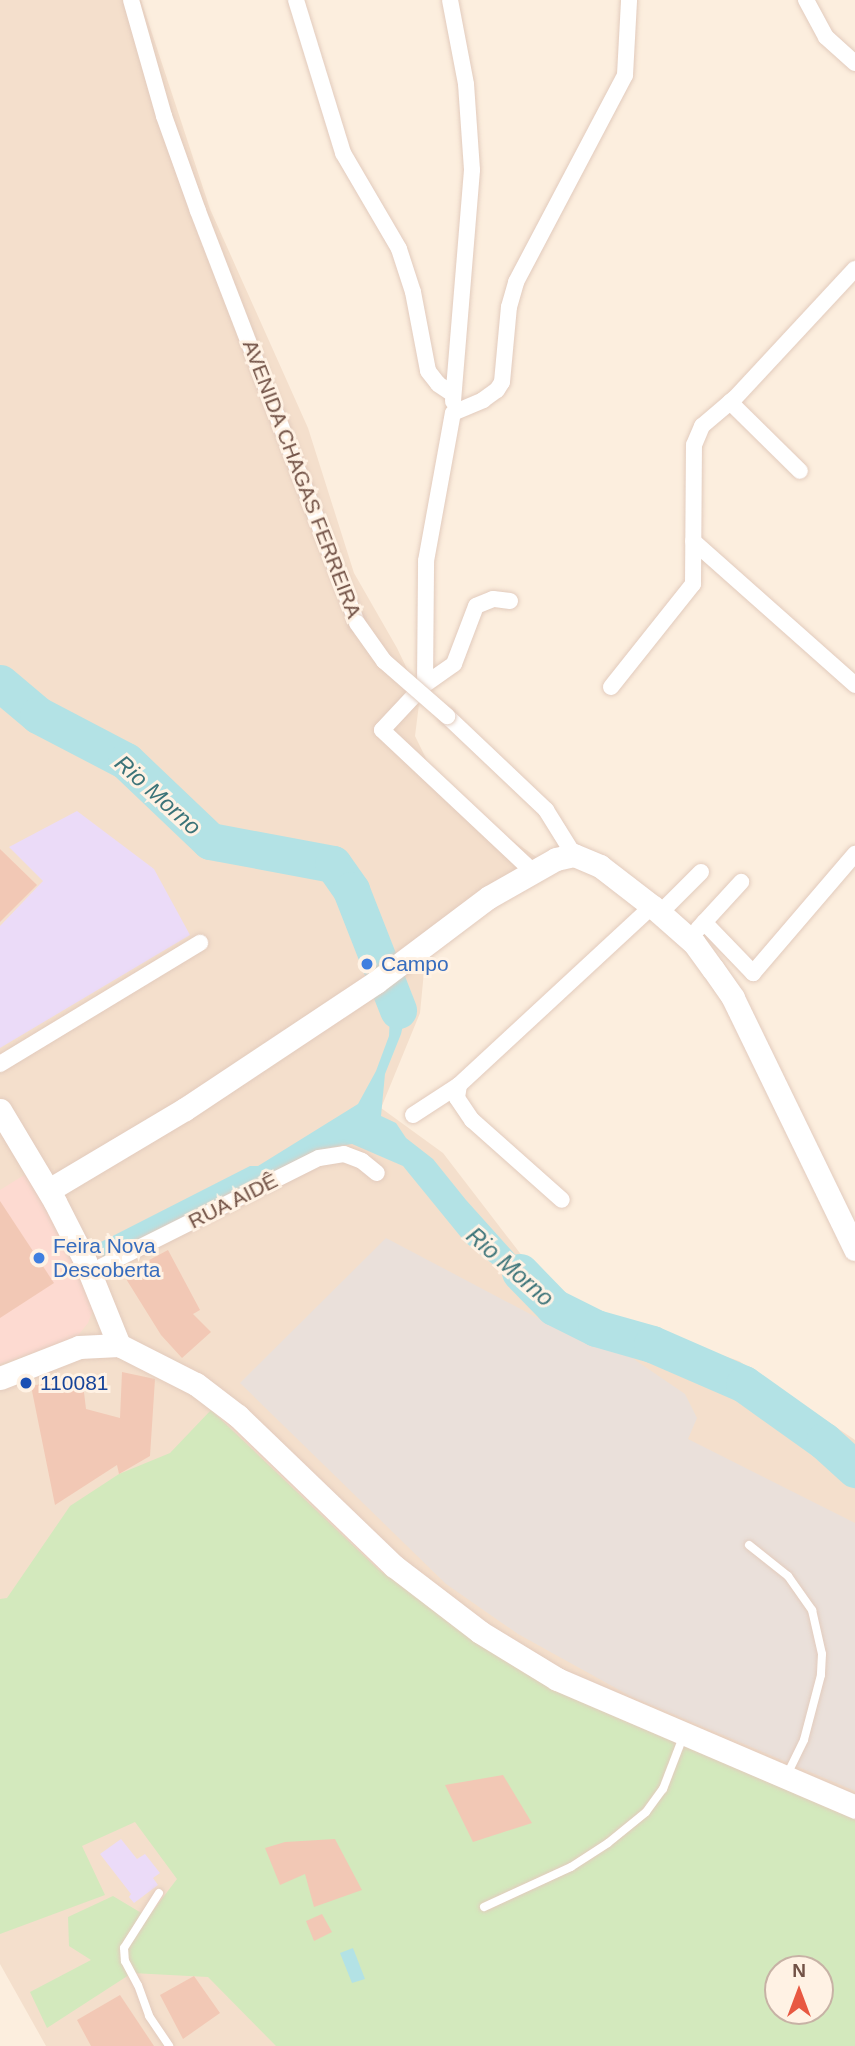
<!DOCTYPE html>
<meta charset="utf-8">
<style>
body{margin:0}
#map{position:relative;width:855px;height:2046px;overflow:hidden;background:#fceede;font-family:Arial,sans-serif}
div>[style]{position:absolute}
.residential>*{inset:0;background:#f4dfcc}
.commercial>*{inset:0;background:#fddad1}
.industrial>*{inset:0;background:#eae0da}
.education>*{inset:0;background:#ebdbf8}
.green>*{inset:0;background:#d3e9bd}
.water>*{inset:0;background:#b3e2e5}
.river>*{height:37px;margin:-18.5px;padding:0 18.5px;transform-origin:18.5px;border-radius:18.5px;background:#b3e2e5}
.building>*{inset:0;background:#f2c8b5}
.roads{filter:drop-shadow(0 0 2px #e2cbbd) drop-shadow(0 0 2px #e2cbbd)}
.lane>*{height:8px;margin:-4px;padding:0 4px;transform-origin:4px;border-radius:4px;background:#fff}
.street>*{height:16px;margin:-8px;padding:0 8px;transform-origin:8px;border-radius:8px;background:#fff}
.secondary>*{height:23px;margin:-11.5px;padding:0 11.5px;transform-origin:11.5px;border-radius:11.5px;background:#fff}
.bridges{filter:drop-shadow(0 0 2px #e2cbbd) drop-shadow(0 0 2px #e2cbbd)}
.street-bridge>*{height:16px;margin:-8px;padding:0 8px;transform-origin:8px;border-radius:8px;background:#fff}
.dots>*{width:19px;height:19px;translate:-50% -50%;box-sizing:border-box;border:4px solid #fff2e4;border-radius:50%}
span{translate:-50% -50%;white-space:nowrap;text-align:center;line-height:1.15;-webkit-text-stroke:6px #fff2e4;paint-order:stroke}
.street-label{font-size:21px;color:#725246}
.shop-label{font-size:21px;color:#366cbe}
.left{translate:0 -50%;text-align:left}
.transit-label{font-size:21px;color:#164399}
.water-label{font-size:23px;color:#3b7378;font-style:italic}
.north{position:absolute;left:764px;top:1955px;width:70px;height:70px;box-sizing:border-box;background:#fff2e4;border:2px solid #c7b2a5;border-radius:50%;rotate:0deg;font-size:19px;font-weight:700;line-height:28px;text-align:center;color:#725246}
.north::after{content:'';display:block;margin:auto;width:24px;height:32px;background:#e85841;clip-path:polygon(50% 0,100% 100%,50% 72%,0 100%)}
</style>
<div id="map">
<div class="residential">
<i style="clip-path:polygon(evenodd,0 0,141px 0,210px 209px,308px 428px,354px 573px,397px 648px,420px 696px,415px 736px,442px 791px,545px 863px,425px 961px,420px 1013px,381px 1108px,443px 1153px,556px 1300px,739px 1361px,855px 1440px,855px 2046px,46px 2046px,0 1964px,0 0,778px 1969px,820px 1969px,820px 2011px,778px 2011px,778px 1969px)"></i>
</div>
<div class="commercial">
<i style="clip-path:polygon(29px 1172px,71px 1244px,93px 1310px,88px 1323px,76px 1338px,0 1364px,0 1190px)"></i>
</div>
<div class="industrial">
<i style="clip-path:polygon(386px 1238px,549px 1324px,552px 1318px,600px 1336px,685px 1394px,697px 1418px,688px 1439px,855px 1523px,855px 1791px,630px 1696px,518px 1634px,446px 1584px,240px 1383px)"></i>
</div>
<div class="education">
<i style="clip-path:polygon(77px 811px,154px 869px,190px 935px,0 1048px,0 926px,43px 881px,9px 847px)"></i>
<i style="clip-path:polygon(121px 1839px,137px 1859px,145px 1854px,160px 1873px,153px 1878px,158px 1885px,134px 1903px,129px 1897px,131px 1894px,100px 1854px)"></i>
</div>
<div class="green">
<i style="clip-path:polygon(evenodd,211px 1410px,379px 1570px,523px 1672px,855px 1819px,855px 2046px,276px 2046px,208px 1977px,132px 1973px,47px 2028px,30px 1992px,91px 1960px,69px 1946px,68px 1917px,113px 1896px,148px 1917px,177px 1879px,135px 1822px,82px 1846px,105px 1895px,0 1934px,0 1599px,7px 1598px,70px 1506px,119px 1474px,170px 1453px,211px 1410px,778px 1969px,820px 1969px,820px 2011px,778px 2011px,778px 1969px)"></i>
</div>
<div class="water">
<i style="clip-path:polygon(403px 980px,408px 1003px,401px 1034px,385px 1074px,381px 1116px,396px 1123px,406px 1138px,433px 1159px,466px 1200px,556px 1300px,553px 1312px,465px 1242px,403px 1166px,352px 1144px,319px 1150px,103px 1257px,95px 1245px,250px 1166px,258px 1166px,358px 1104px,376px 1071px,389px 1036px,390px 1016px,384px 991px)"></i>
<i style="clip-path:polygon(353px 1948px,365px 1979px,352px 1983px,340px 1953px)"></i>
</div>
<div class="river">
<i style="left:0;top:683px;width:50px;rotate:40.1deg"></i>
<i style="left:38px;top:715px;width:99px;rotate:27.6deg"></i>
<i style="left:126px;top:761px;width:116px;rotate:43.6deg"></i>
<i style="left:210px;top:841px;width:125px;rotate:10.6deg"></i>
<i style="left:333px;top:864px;width:32px;rotate:55deg"></i>
<i style="left:351px;top:890px;width:129px;rotate:68.6deg"></i>
<i style="left:520px;top:1272px;width:49px;rotate:45.8deg"></i>
<i style="left:554px;top:1307px;width:47px;rotate:26.6deg"></i>
<i style="left:596px;top:1328px;width:58px;rotate:15.9deg"></i>
<i style="left:652px;top:1344px;width:100px;rotate:23.5deg"></i>
<i style="left:744px;top:1384px;width:98px;rotate:35.5deg"></i>
<i style="left:824px;top:1441px;width:42px;rotate:42.1deg"></i>
</div>
<div class="building">
<i style="clip-path:polygon(0 849px,37px 885px,0 922px)"></i>
<i style="clip-path:polygon(0 1201px,54px 1283px,0 1318px)"></i>
<i style="clip-path:polygon(168px 1250px,200px 1310px,193px 1314px,211px 1332px,182px 1358px,161px 1335px,123px 1274px)"></i>
<i style="clip-path:polygon(122px 1372px,155px 1379px,150px 1456px,119px 1474px,117px 1465px,55px 1505px,31px 1386px,82px 1376px,86px 1409px,120px 1418px)"></i>
<i style="clip-path:polygon(503px 1775px,532px 1823px,473px 1842px,445px 1785px)"></i>
<i style="clip-path:polygon(335px 1839px,362px 1890px,314px 1907px,305px 1874px,280px 1885px,265px 1848px,285px 1842px)"></i>
<i style="clip-path:polygon(322px 1914px,332px 1932px,314px 1941px,306px 1921px)"></i>
<i style="clip-path:polygon(194px 1976px,220px 2013px,183px 2039px,160px 1995px)"></i>
<i style="clip-path:polygon(120px 1995px,154px 2046px,91px 2046px,77px 2020px)"></i>
</div>
<div class="roads">
<div class="lane">
<i style="left:749px;top:1545px;width:50px;rotate:38.5deg"></i>
<i style="left:788px;top:1576px;width:42px;rotate:54.8deg"></i>
<i style="left:812px;top:1610px;width:45px;rotate:77.2deg"></i>
<i style="left:822px;top:1654px;width:21px;rotate:93deg"></i>
<i style="left:821px;top:1675px;width:67px;rotate:104.7deg"></i>
<i style="left:804px;top:1740px;width:39px;rotate:116deg"></i>
<i style="left:159px;top:1893px;width:65px;rotate:122.5deg"></i>
<i style="left:124px;top:1948px;width:13px;rotate:86deg"></i>
<i style="left:125px;top:1961px;width:27px;rotate:62deg"></i>
<i style="left:138px;top:1985px;width:33px;rotate:70deg"></i>
<i style="left:149px;top:2016px;width:36px;rotate:56deg"></i>
<i style="left:484px;top:1907px;width:96px;rotate:-24.7deg"></i>
<i style="left:571px;top:1867px;width:44px;rotate:-33deg"></i>
<i style="left:608px;top:1843px;width:49px;rotate:-39.2deg"></i>
<i style="left:646px;top:1812px;width:29px;rotate:-54deg"></i>
<i style="left:663px;top:1789px;width:56px;rotate:-69deg"></i>
</div>
<div class="street">
<i style="left:131px;top:0;width:121px;rotate:74.1deg"></i>
<i style="left:164px;top:116px;width:101px;rotate:70.3deg"></i>
<i style="left:198px;top:211px;width:442px;rotate:68.9deg"></i>
<i style="left:296px;top:0;width:160px;rotate:72.9deg"></i>
<i style="left:343px;top:153px;width:111px;rotate:59.7deg"></i>
<i style="left:399px;top:249px;width:45px;rotate:72deg"></i>
<i style="left:413px;top:292px;width:80px;rotate:79.2deg"></i>
<i style="left:428px;top:371px;width:16px;rotate:52deg"></i>
<i style="left:438px;top:384px;width:18px;rotate:34deg"></i>
<i style="left:450px;top:0;width:86px;rotate:79.2deg"></i>
<i style="left:466px;top:84px;width:86px;rotate:86deg"></i>
<i style="left:472px;top:170px;width:232px;rotate:94.7deg"></i>
<i style="left:806px;top:0;width:42px;rotate:61.6deg"></i>
<i style="left:826px;top:37px;width:39px;rotate:42deg"></i>
<i style="left:730px;top:402px;width:98px;rotate:44.6deg"></i>
<i style="left:693px;top:541px;width:217px;rotate:41.6deg"></i>
<i style="left:510px;top:601px;width:17px;rotate:-173deg"></i>
<i style="left:493px;top:599px;width:18px;rotate:158deg"></i>
<i style="left:476px;top:606px;width:62px;rotate:110.8deg"></i>
<i style="left:454px;top:664px;width:35px;rotate:145deg"></i>
<i style="left:425px;top:684px;width:63px;rotate:133.1deg"></i>
<i style="left:382px;top:730px;width:207px;rotate:43.2deg"></i>
<i style="left:425px;top:684px;width:123px;rotate:-89.5deg"></i>
<i style="left:426px;top:561px;width:150px;rotate:-79.7deg"></i>
<i style="left:453px;top:413px;width:33px;rotate:-23deg"></i>
<i style="left:483px;top:400px;width:17px;rotate:-36deg"></i>
<i style="left:497px;top:390px;width:9px;rotate:-58deg"></i>
<i style="left:502px;top:382px;width:75px;rotate:-84.7deg"></i>
<i style="left:509px;top:307px;width:26px;rotate:-74deg"></i>
<i style="left:516px;top:282px;width:234px;rotate:-62.2deg"></i>
<i style="left:625px;top:75px;width:75px;rotate:-86.9deg"></i>
<i style="left:611px;top:687px;width:132px;rotate:-51.5deg"></i>
<i style="left:693px;top:584px;width:139px;rotate:-89.6deg"></i>
<i style="left:694px;top:445px;width:21px;rotate:-67deg"></i>
<i style="left:702px;top:426px;width:43px;rotate:-40.3deg"></i>
<i style="left:735px;top:398px;width:176px;rotate:-47.1deg"></i>
<i style="left:447px;top:716px;width:137px;rotate:43.5deg"></i>
<i style="left:546px;top:810px;width:53px;rotate:58.1deg"></i>
<i style="left:660px;top:913px;width:58px;rotate:-45deg"></i>
<i style="left:704px;top:922px;width:71px;rotate:46.1deg"></i>
<i style="left:753px;top:973px;width:157px;rotate:-49.4deg"></i>
<i style="left:698px;top:929px;width:64px;rotate:-47.5deg"></i>
<i style="left:0;top:1064px;width:234px;rotate:-31.2deg"></i>
<i style="left:459px;top:1085px;width:13px;rotate:99deg"></i>
<i style="left:457px;top:1098px;width:27px;rotate:56deg"></i>
<i style="left:472px;top:1120px;width:120px;rotate:41.6deg"></i>
<i style="left:413px;top:1115px;width:55px;rotate:-33.1deg"></i>
<i style="left:459px;top:1085px;width:263px;rotate:-42.8deg"></i>
<i style="left:89px;top:1273px;width:257px;rotate:-26.6deg"></i>
<i style="left:319px;top:1158px;width:25px;rotate:-9deg"></i>
<i style="left:344px;top:1154px;width:19px;rotate:21deg"></i>
<i style="left:362px;top:1161px;width:19px;rotate:39deg"></i>
</div>
<div class="secondary">
<i style="left:0;top:1110px;width:107px;rotate:59.1deg"></i>
<i style="left:55px;top:1202px;width:66px;rotate:63deg"></i>
<i style="left:85px;top:1261px;width:91px;rotate:68deg"></i>
<i style="left:119px;top:1345px;width:86px;rotate:26.9deg"></i>
<i style="left:196px;top:1384px;width:53px;rotate:37.3deg"></i>
<i style="left:238px;top:1416px;width:216px;rotate:43.9deg"></i>
<i style="left:394px;top:1566px;width:108px;rotate:37.5deg"></i>
<i style="left:480px;top:1632px;width:90px;rotate:31.4deg"></i>
<i style="left:557px;top:1679px;width:324px;rotate:23.2deg"></i>
<i style="left:49px;top:1190px;width:158px;rotate:-30.8deg"></i>
<i style="left:185px;top:1109px;width:229px;rotate:-33.6deg"></i>
<i style="left:376px;top:982px;width:141px;rotate:-37deg"></i>
<i style="left:489px;top:897px;width:77px;rotate:-29.6deg"></i>
<i style="left:556px;top:859px;width:18px;rotate:-13deg"></i>
<i style="left:574px;top:855px;width:28px;rotate:23deg"></i>
<i style="left:600px;top:866px;width:66px;rotate:37.6deg"></i>
<i style="left:652px;top:906px;width:56px;rotate:41.4deg"></i>
<i style="left:694px;top:943px;width:32px;rotate:54deg"></i>
<i style="left:713px;top:969px;width:35px;rotate:55deg"></i>
<i style="left:733px;top:998px;width:279px;rotate:64.1deg"></i>
<i style="left:0;top:1378px;width:85px;rotate:-21.4deg"></i>
<i style="left:79px;top:1347px;width:40px;rotate:-2.9deg"></i>
</div>
</div>
<div class="bridges">
<div class="street-bridge">
<i style="left:357px;top:623px;width:47px;rotate:54.6deg"></i>
<i style="left:384px;top:661px;width:84px;rotate:41.1deg"></i>
</div>
</div>
<div class="dots">
<i style="left:367px;top:964px;background:#3f7fe0"></i>
<i style="left:39px;top:1258px;background:#3f7fe0"></i>
<i style="left:26px;top:1383px;background:#1a4fb4"></i>
</div>
<div class="street-label">
<span style="left:302px;top:479px;rotate:69deg">AVENIDA CHAGAS FERREIRA</span>
<span style="left:233px;top:1201px;rotate:-27deg">RUA AIDÊ</span>
</div>
<div class="shop-label">
<span class="left" style="left:381px;top:964px">Campo</span>
<span class="left" style="left:53px;top:1258px">Feira Nova<br>Descoberta</span>
</div>
<div class="transit-label">
<span class="left" style="left:40px;top:1383px">110081</span>
</div>
<div class="water-label">
<span style="left:158px;top:795px;rotate:42deg">Rio Morno</span>
<span style="left:510px;top:1267px;rotate:41deg">Rio Morno</span>
</div>
<div class="north">N</div>
</div>
